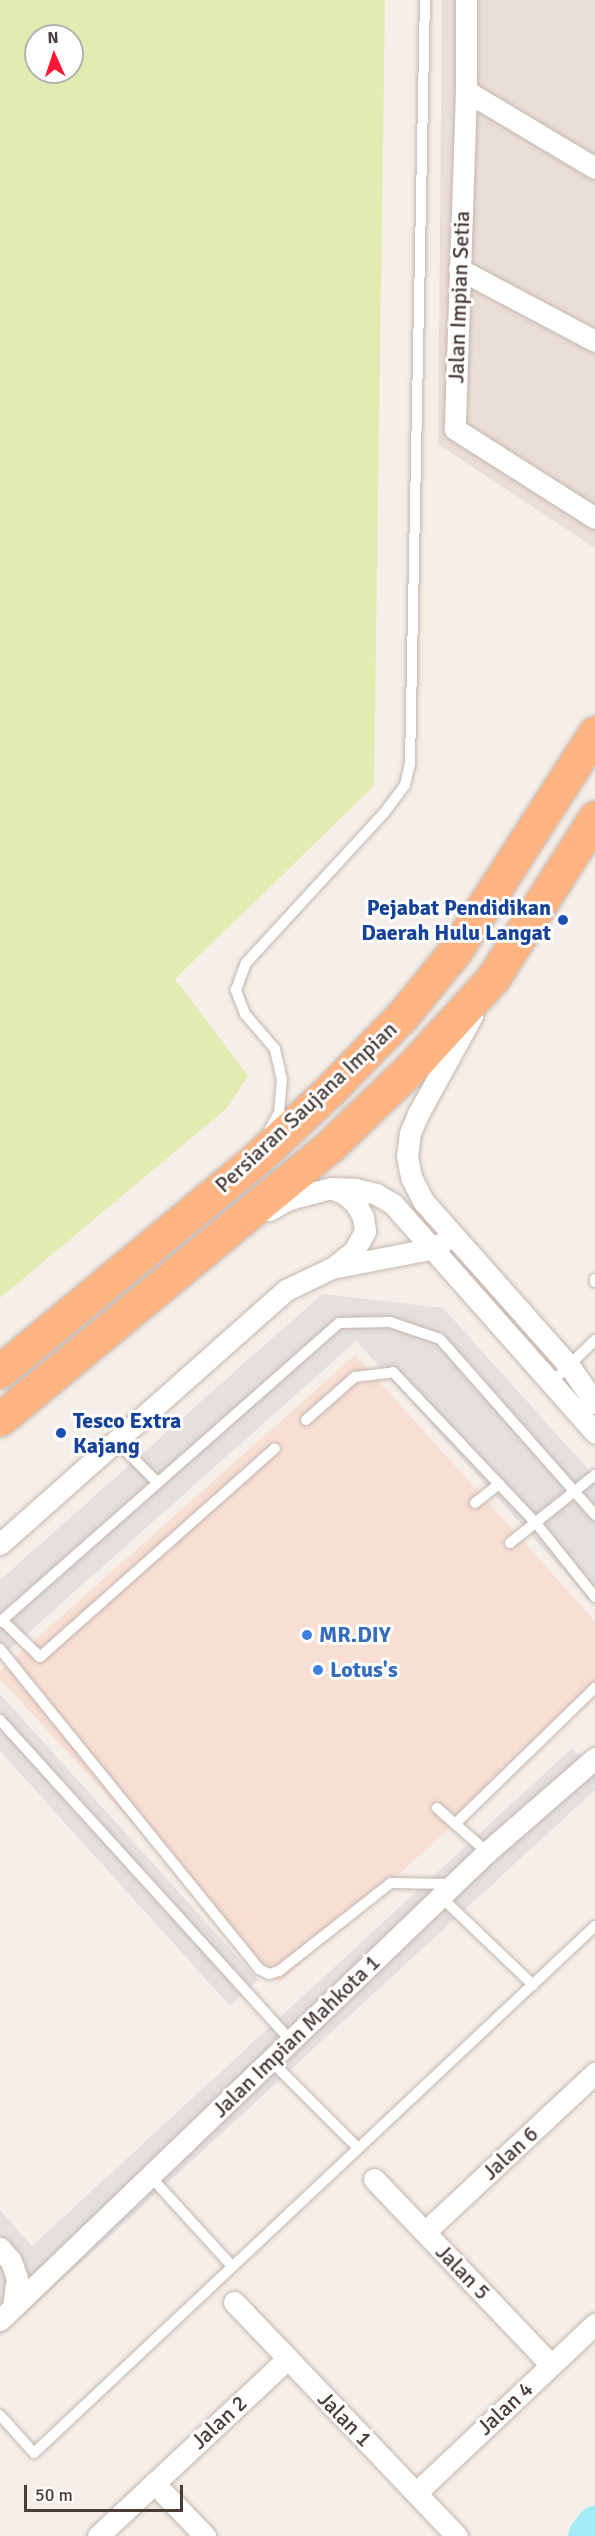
<!DOCTYPE html>
<style>
body{margin:0}
#map{position:relative;width:595px;height:2536px;overflow:hidden;background:#f6efe9;font-family:Signika,sans-serif}
div>[style]{position:absolute}
.residential>*{inset:0;background:#eadfd7}
.commercial>*{inset:0;background:#f8dfd4}
.green>*{inset:0;background:#e2ecb0}
.parking>*{inset:0;background:#e4e0de}
.river>*{height:39px;margin:-19.5px;padding:0 19.5px;transform-origin:19.5px;border-radius:19.5px;background:#a3ebf5}
.roads{filter:drop-shadow(0 0 2px #c5b6ae) drop-shadow(0 0 2px #c5b6ae)}
.service>*{height:10px;margin:-5px;padding:0 5px;transform-origin:5px;border-radius:5px;background:#fff}
.minor>*{height:21px;margin:-10.5px;padding:0 10.5px;transform-origin:10.5px;border-radius:10.5px;background:#fff}
.trunk>*{height:33px;margin:-16.5px;padding:0 16.5px;transform-origin:16.5px;border-radius:16.5px;background:#ffb482}
.dots>*{width:16px;height:16px;translate:-50% -50%;box-sizing:border-box;border:3px solid #fff;border-radius:50%}
span{translate:-50% -50%;white-space:nowrap;text-align:center;line-height:1.15;-webkit-text-stroke:6px #fff;paint-order:stroke}
.street-label{font-size:22px;color:#4a3d37}
.transit-label{font-size:22px;color:#164399;font-weight:700}
.right{translate:-100% -50%;text-align:right}
.left{translate:0 -50%;text-align:left}
.shop-label{font-size:22px;color:#366cbe;font-weight:700}
.north{position:absolute;left:24px;top:24px;width:60px;height:60px;box-sizing:border-box;background:#fff;border:2px solid #b7b1af;border-radius:50%;rotate:357deg;font-size:16px;font-weight:700;line-height:24px;text-align:center;color:#4a3d37}
.north::after{content:'';display:block;margin:auto;width:21px;height:27px;background:#ff1736;clip-path:polygon(50% 0,100% 100%,50% 72%,0 100%)}
.scale{position:absolute;left:24px;top:2485px;width:159px;height:27px;box-sizing:border-box;border:3px solid #4a3d37;border-top:0;padding-left:8px;font-size:18px;line-height:21px;white-space:nowrap;color:#4a3d37;-webkit-text-stroke:4px #fff;paint-order:stroke}
</style>
<div id="map">
<div class="residential">
<i style="clip-path:polygon(442px 0,595px 0,595px 548px,438px 444px)"></i>
</div>
<div class="commercial">
<i style="clip-path:polygon(355px 1355px,595px 1621px,595px 1696px,279px 1983px,0 1679px,0 1671px)"></i>
</div>
<div class="green">
<i style="clip-path:polygon(evenodd,0 0,385px 0,374px 786px,175px 979px,248px 1076px,226px 1109px,0 1298px,0 0,36px 36px,72px 36px,72px 72px,36px 72px,36px 36px)"></i>
</div>
<div class="parking">
<i style="clip-path:polygon(322px 1294px,443px 1308px,595px 1477px,595px 1606px,356px 1341px,0 1658px,0 1580px)"></i>
<i style="clip-path:polygon(0 1694px,258px 1980px,230px 2006px,0 1751px)"></i>
<i style="clip-path:polygon(571px 1749px,595px 1764px,595px 1790px,0 2337px,0 2210px,32px 2246px)"></i>
</div>
<div class="river">
<i style="left:587px;top:2536px;width:14px;rotate:-54deg"></i>
</div>
<div class="roads">
<div class="service">
<i style="left:270px;top:1129px;width:18px;rotate:-61deg"></i>
<i style="left:279px;top:1113px;width:33px;rotate:-85deg"></i>
<i style="left:282px;top:1080px;width:32px;rotate:-103deg"></i>
<i style="left:275px;top:1049px;width:46px;rotate:-130.6deg"></i>
<i style="left:245px;top:1014px;width:26px;rotate:-111deg"></i>
<i style="left:236px;top:990px;width:29px;rotate:-70deg"></i>
<i style="left:246px;top:963px;width:204px;rotate:-47.4deg"></i>
<i style="left:384px;top:813px;width:35px;rotate:-53deg"></i>
<i style="left:405px;top:785px;width:22px;rotate:-77deg"></i>
<i style="left:410px;top:764px;width:764px;rotate:-88.88deg"></i>
<i style="left:595px;top:1279px;width:3px;rotate:90deg"></i>
<i style="left:552px;top:1382px;width:60px;rotate:-44.3deg"></i>
<i style="left:306px;top:1420px;width:65px;rotate:-41.3deg"></i>
<i style="left:355px;top:1377px;width:38px;rotate:-7deg"></i>
<i style="left:393px;top:1372px;width:208px;rotate:46.6deg"></i>
<i style="left:536px;top:1523px;width:95px;rotate:51.4deg"></i>
<i style="left:116px;top:1441px;width:59px;rotate:45deg"></i>
<i style="left:475px;top:1503px;width:31px;rotate:-38deg"></i>
<i style="left:510px;top:1543px;width:109px;rotate:-38.7deg"></i>
<i style="left:2px;top:1620px;width:53px;rotate:44.2deg"></i>
<i style="left:40px;top:1657px;width:314px;rotate:-41.6deg"></i>
<i style="left:0;top:1622px;width:452px;rotate:-41.4deg"></i>
<i style="left:339px;top:1323px;width:51px;rotate:-1.1deg"></i>
<i style="left:390px;top:1322px;width:53px;rotate:18.8deg"></i>
<i style="left:440px;top:1339px;width:235px;rotate:48.6deg"></i>
<i style="left:0;top:1649px;width:412px;rotate:51deg"></i>
<i style="left:259px;top:1969px;width:11px;rotate:27deg"></i>
<i style="left:269px;top:1974px;width:10px;rotate:-17deg"></i>
<i style="left:279px;top:1971px;width:142px;rotate:-38.2deg"></i>
<i style="left:391px;top:1883px;width:63px;rotate:0.9deg"></i>
<i style="left:0;top:1720px;width:433px;rotate:47.8deg"></i>
<i style="left:437px;top:1808px;width:67px;rotate:41.3deg"></i>
<i style="left:456px;top:1823px;width:194px;rotate:-44.2deg"></i>
<i style="left:440px;top:1896px;width:129px;rotate:43.7deg"></i>
<i style="left:271px;top:2061px;width:123px;rotate:45deg"></i>
<i style="left:150px;top:2176px;width:122px;rotate:47.7deg"></i>
<i style="left:0;top:2415px;width:51px;rotate:48.2deg"></i>
<i style="left:34px;top:2453px;width:770px;rotate:-43.21deg"></i>
</div>
<div class="minor">
<i style="left:466px;top:0;width:91px;rotate:90deg"></i>
<i style="left:466px;top:91px;width:338px;rotate:91.9deg"></i>
<i style="left:455px;top:429px;width:166px;rotate:32.4deg"></i>
<i style="left:466px;top:91px;width:150px;rotate:30.8deg"></i>
<i style="left:459px;top:269px;width:154px;rotate:27.9deg"></i>
<i style="left:472px;top:1016px;width:112px;rotate:118.9deg"></i>
<i style="left:418px;top:1114px;width:21px;rotate:113deg"></i>
<i style="left:410px;top:1133px;width:23px;rotate:97deg"></i>
<i style="left:407px;top:1156px;width:21px;rotate:79deg"></i>
<i style="left:411px;top:1177px;width:28px;rotate:63deg"></i>
<i style="left:424px;top:1202px;width:220px;rotate:48.5deg"></i>
<i style="left:570px;top:1367px;width:44px;rotate:55.2deg"></i>
<i style="left:269px;top:1210px;width:23px;rotate:-29deg"></i>
<i style="left:289px;top:1199px;width:43px;rotate:-14.7deg"></i>
<i style="left:331px;top:1188px;width:24px;rotate:2deg"></i>
<i style="left:355px;top:1189px;width:22px;rotate:13deg"></i>
<i style="left:376px;top:1194px;width:20px;rotate:30deg"></i>
<i style="left:393px;top:1204px;width:305px;rotate:48.5deg"></i>
<i style="left:337px;top:1267px;width:100px;rotate:-11deg"></i>
<i style="left:435px;top:1248px;width:10px;rotate:-37deg"></i>
<i style="left:0;top:1544px;width:383px;rotate:-41.6deg"></i>
<i style="left:286px;top:1290px;width:53px;rotate:-25.6deg"></i>
<i style="left:334px;top:1267px;width:26px;rotate:-39deg"></i>
<i style="left:354px;top:1251px;width:23px;rotate:-61deg"></i>
<i style="left:365px;top:1231px;width:14px;rotate:-98deg"></i>
<i style="left:363px;top:1217px;width:15px;rotate:-118deg"></i>
<i style="left:356px;top:1204px;width:15px;rotate:-138deg"></i>
<i style="left:345px;top:1194px;width:15px;rotate:-157deg"></i>
<i style="left:374px;top:2179px;width:257px;rotate:46.4deg"></i>
<i style="left:425px;top:2232px;width:233px;rotate:-43.1deg"></i>
<i style="left:0;top:2248px;width:17px;rotate:50deg"></i>
<i style="left:11px;top:2261px;width:18px;rotate:71deg"></i>
<i style="left:17px;top:2278px;width:29px;rotate:98deg"></i>
<i style="left:234px;top:2302px;width:323px;rotate:46.4deg"></i>
<i style="left:0;top:2320px;width:675px;rotate:-43.86deg"></i>
<i style="left:487px;top:1852px;width:143px;rotate:-41deg"></i>
<i style="left:154px;top:2483px;width:74px;rotate:46.1deg"></i>
<i style="left:416px;top:2493px;width:246px;rotate:-43.4deg"></i>
<i style="left:98px;top:2536px;width:260px;rotate:-43.1deg"></i>
</div>
<div class="trunk">
<i style="left:0;top:1371px;width:328px;rotate:-39.6deg"></i>
<i style="left:253px;top:1162px;width:104px;rotate:-43.1deg"></i>
<i style="left:329px;top:1091px;width:106px;rotate:-45.8deg"></i>
<i style="left:403px;top:1015px;width:82px;rotate:-50.9deg"></i>
<i style="left:455px;top:951px;width:259px;rotate:-57.3deg"></i>
<i style="left:0;top:1419px;width:430px;rotate:-39.6deg"></i>
<i style="left:331px;top:1145px;width:114px;rotate:-43.9deg"></i>
<i style="left:413px;top:1066px;width:119px;rotate:-47.7deg"></i>
<i style="left:493px;top:978px;width:190px;rotate:-57.5deg"></i>
</div>
</div>
<div class="dots">
<i style="left:563px;top:920px;background:#1a4fb4"></i>
<i style="left:61px;top:1433px;background:#1a4fb4"></i>
<i style="left:307px;top:1635px;background:#3f7fe0"></i>
<i style="left:318px;top:1670px;background:#3f7fe0"></i>
</div>
<div class="street-label">
<span style="left:459px;top:297px;rotate:-88deg">Jalan Impian Setia</span>
<span style="left:306px;top:1107px;rotate:-43deg">Persiaran Saujana Impian</span>
<span style="left:296px;top:2036px;rotate:-44deg">Jalan Impian Mahkota 1</span>
<span style="left:510px;top:2153px;rotate:-43deg">Jalan 6</span>
<span style="left:463px;top:2272px;rotate:46deg">Jalan 5</span>
<span style="left:505px;top:2408px;rotate:-43deg">Jalan 4</span>
<span style="left:345px;top:2419px;rotate:46deg">Jalan 1</span>
<span style="left:219px;top:2422px;rotate:-43deg">Jalan 2</span>
</div>
<div class="transit-label">
<span class="right" style="left:551px;top:920px">Pejabat Pendidikan<br>Daerah Hulu Langat</span>
<span class="left" style="left:73px;top:1433px">Tesco Extra<br>Kajang</span>
</div>
<div class="shop-label">
<span class="left" style="left:319px;top:1635px">MR.DIY</span>
<span class="left" style="left:330px;top:1670px">Lotus's</span>
</div>
<div class="north">N</div>
<div class="scale">50 m</div>
</div>
